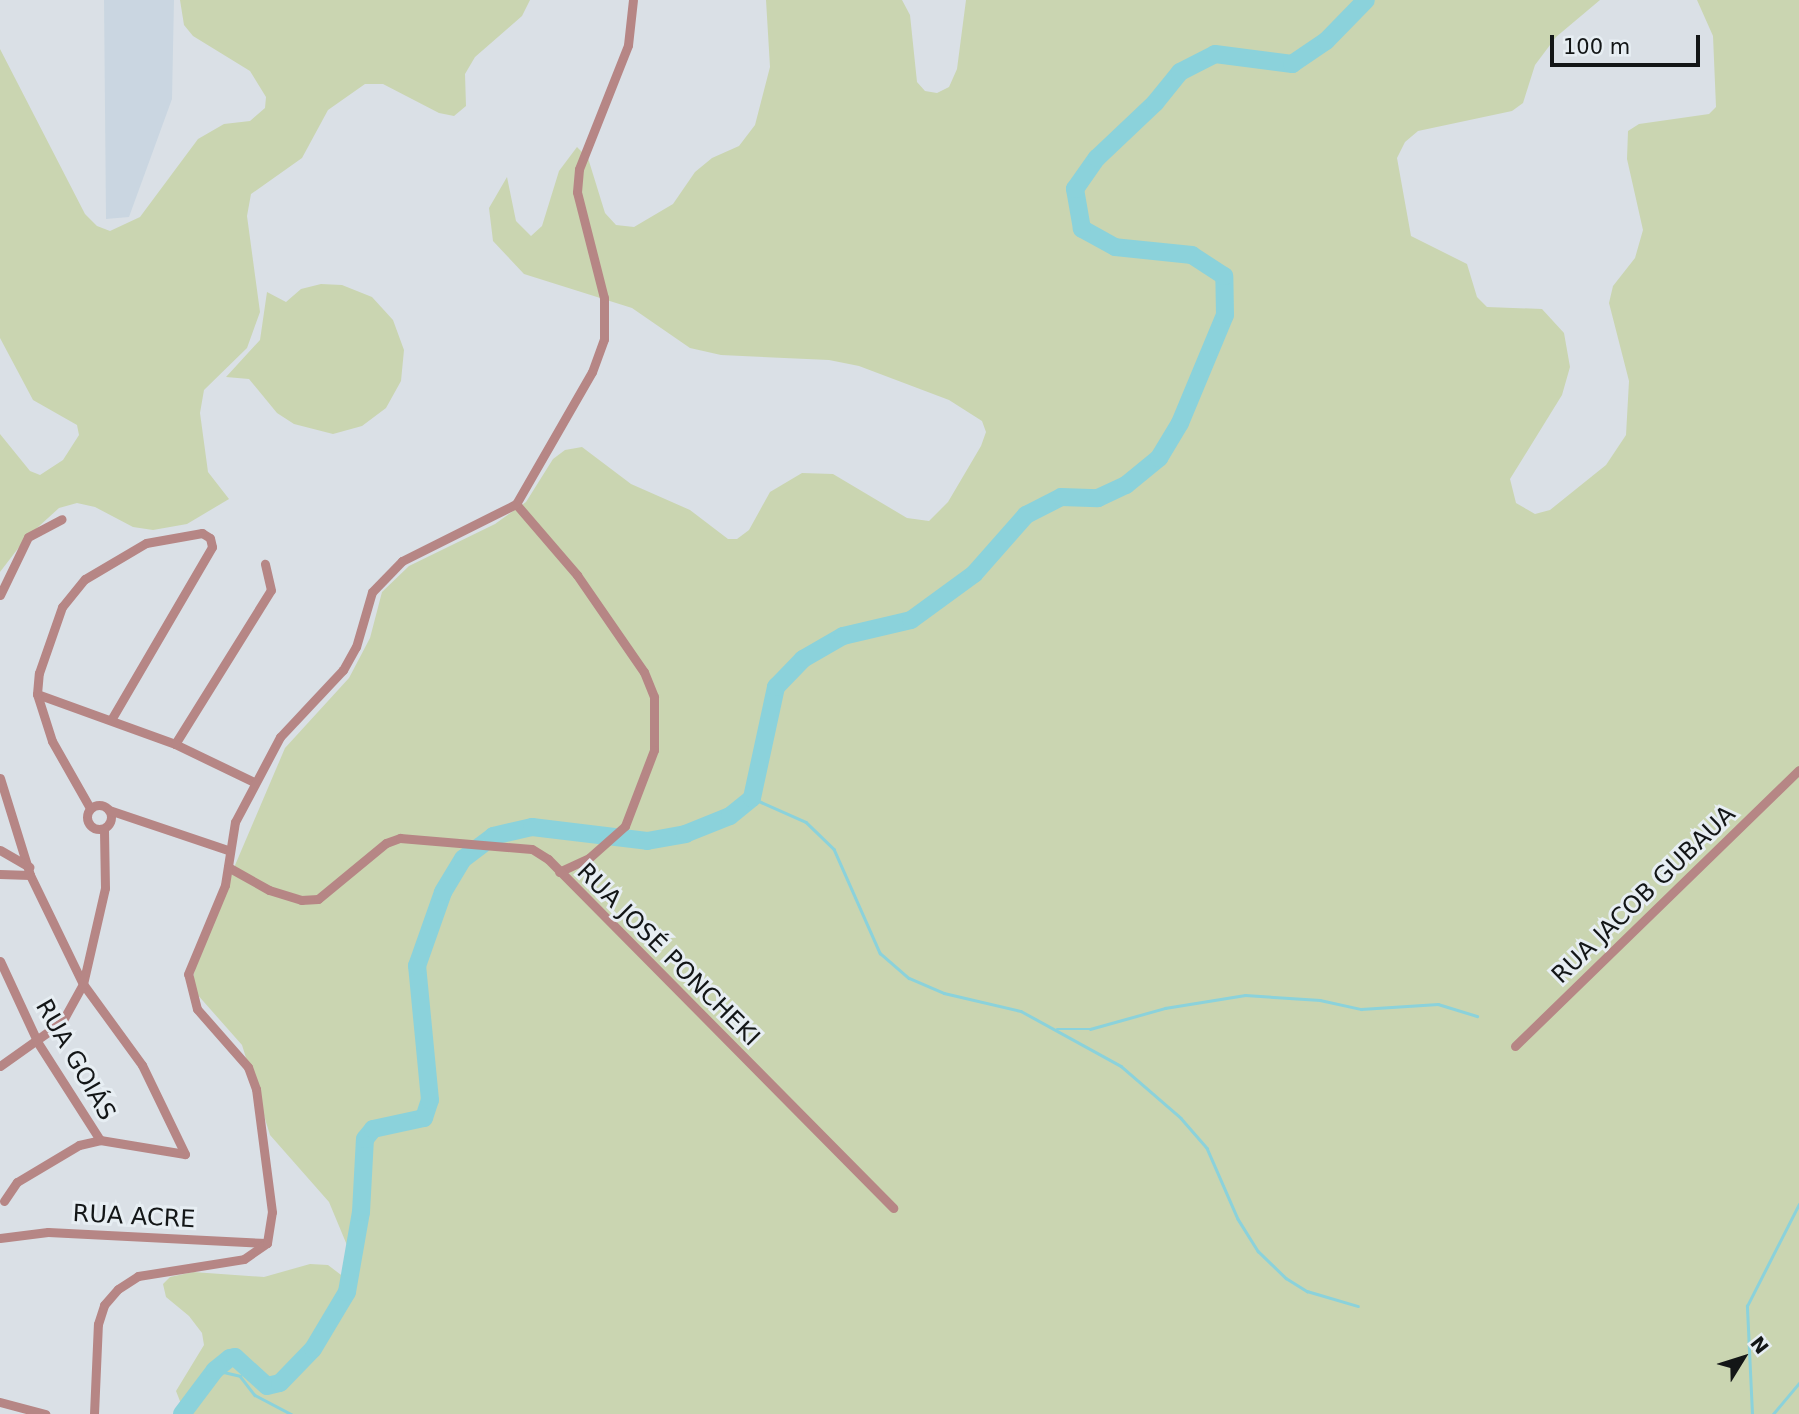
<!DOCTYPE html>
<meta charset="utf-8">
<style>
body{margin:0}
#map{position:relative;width:1799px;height:1414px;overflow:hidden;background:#dae0e6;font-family:"DejaVu Sans",sans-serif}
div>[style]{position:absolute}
.built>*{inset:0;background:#cad6e1}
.green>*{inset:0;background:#cad5b1}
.stream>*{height:2.5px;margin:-1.25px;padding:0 1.25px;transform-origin:1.25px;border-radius:1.25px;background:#8bd2db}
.river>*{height:18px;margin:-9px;padding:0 9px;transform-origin:9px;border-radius:9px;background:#8bd2db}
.street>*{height:9px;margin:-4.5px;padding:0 4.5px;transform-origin:4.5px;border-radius:4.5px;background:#b68685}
.street>.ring{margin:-4.5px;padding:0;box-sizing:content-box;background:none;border:9px solid #b68685;border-radius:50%}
span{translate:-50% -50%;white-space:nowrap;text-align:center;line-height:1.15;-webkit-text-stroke:6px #e7eef3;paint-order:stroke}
.street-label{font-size:24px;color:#131617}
.north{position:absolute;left:1708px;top:1323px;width:70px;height:70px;-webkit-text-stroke:5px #e7eef3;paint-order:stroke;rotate:52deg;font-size:19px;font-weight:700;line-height:28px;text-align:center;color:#131617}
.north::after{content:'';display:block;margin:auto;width:24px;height:32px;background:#131617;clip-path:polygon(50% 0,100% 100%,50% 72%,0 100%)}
.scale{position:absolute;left:1550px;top:35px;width:150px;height:32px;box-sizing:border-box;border:4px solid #131617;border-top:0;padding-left:9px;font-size:21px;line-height:24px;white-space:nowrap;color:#131617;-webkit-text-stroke:5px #e7eef3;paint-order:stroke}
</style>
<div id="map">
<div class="built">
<i style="clip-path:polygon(104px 0,174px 0,172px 99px,129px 217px,106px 219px)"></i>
</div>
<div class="green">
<i style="clip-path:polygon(180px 0,530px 0,522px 16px,475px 57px,465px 74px,466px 106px,454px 116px,439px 113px,383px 84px,365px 84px,328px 110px,302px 158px,251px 194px,247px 216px,260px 312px,247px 348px,204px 390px,200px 413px,208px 472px,229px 499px,187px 524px,153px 530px,133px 527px,95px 507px,77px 503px,59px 508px,26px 538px,0 572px,0 434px,30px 471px,40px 475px,63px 460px,79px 435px,77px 425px,33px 400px,0 338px,0 49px,85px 214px,97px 226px,110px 231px,140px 217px,198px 139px,224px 124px,250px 121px,265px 108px,266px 97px,250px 71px,193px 36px,184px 25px)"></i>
<i style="clip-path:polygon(766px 0,902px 0,910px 15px,917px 82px,925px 91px,937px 93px,949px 87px,957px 69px,966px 0,1600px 0,1556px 37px,1535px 65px,1523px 103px,1512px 111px,1418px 131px,1405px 142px,1397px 158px,1411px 236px,1467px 264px,1477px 297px,1487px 307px,1542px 309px,1564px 333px,1570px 367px,1562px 395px,1510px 479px,1516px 503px,1535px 514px,1550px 510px,1606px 465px,1626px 435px,1629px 381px,1609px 303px,1613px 286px,1635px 258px,1643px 230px,1627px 159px,1628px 131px,1639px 124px,1709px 114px,1716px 107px,1713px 36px,1697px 0,1799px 0,1799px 1414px,185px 1414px,176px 1391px,204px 1345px,202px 1333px,189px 1316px,166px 1297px,163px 1284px,170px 1277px,193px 1272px,264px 1277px,310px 1264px,328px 1265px,349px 1281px,355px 1281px,359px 1274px,329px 1202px,270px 1135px,242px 1045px,196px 993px,193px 979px,198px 952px,285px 748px,349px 678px,370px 638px,382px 592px,409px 566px,495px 524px,526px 502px,553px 459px,565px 450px,582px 447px,631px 484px,690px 510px,728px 539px,737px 539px,749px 530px,770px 492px,802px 473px,833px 474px,907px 518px,929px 521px,948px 502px,981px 446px,986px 432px,982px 421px,949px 400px,859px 366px,829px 360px,721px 355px,690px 348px,632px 308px,524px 274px,493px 241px,489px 208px,507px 177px,516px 221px,531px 236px,542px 226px,559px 171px,577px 147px,588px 158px,605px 213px,616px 225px,634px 227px,673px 204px,695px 172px,712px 158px,739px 146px,755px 125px,770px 67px)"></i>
<i style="clip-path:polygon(321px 284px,342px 285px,372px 297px,393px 320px,404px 350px,401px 381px,386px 408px,362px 426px,333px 434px,294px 424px,277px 413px,249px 379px,226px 377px,260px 340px,267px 292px,286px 302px,301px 289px)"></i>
</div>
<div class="stream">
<i style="left:752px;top:798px;width:59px;rotate:24deg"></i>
<i style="left:806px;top:822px;width:39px;rotate:44deg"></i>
<i style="left:834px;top:849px;width:114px;rotate:66.1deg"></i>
<i style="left:880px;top:953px;width:38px;rotate:41deg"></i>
<i style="left:909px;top:978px;width:38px;rotate:23deg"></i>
<i style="left:944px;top:993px;width:79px;rotate:13.2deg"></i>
<i style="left:1021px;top:1011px;width:114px;rotate:28.8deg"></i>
<i style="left:1121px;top:1066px;width:79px;rotate:40.9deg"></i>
<i style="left:1181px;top:1118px;width:40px;rotate:49deg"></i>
<i style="left:1207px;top:1148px;width:77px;rotate:66.4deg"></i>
<i style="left:1238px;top:1219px;width:38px;rotate:58deg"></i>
<i style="left:1258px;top:1251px;width:39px;rotate:44deg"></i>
<i style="left:1286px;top:1278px;width:25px;rotate:32deg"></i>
<i style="left:1307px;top:1291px;width:53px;rotate:16.4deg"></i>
<i style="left:1057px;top:1029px;width:33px"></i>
<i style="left:1090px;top:1029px;width:78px;rotate:-15.6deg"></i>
<i style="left:1165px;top:1008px;width:81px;rotate:-9.2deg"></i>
<i style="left:1245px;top:995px;width:75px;rotate:3.8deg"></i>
<i style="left:1320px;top:1000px;width:42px;rotate:12.4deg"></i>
<i style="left:1361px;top:1009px;width:77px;rotate:-3.7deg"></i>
<i style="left:1438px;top:1004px;width:41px;rotate:17.1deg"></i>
<i style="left:215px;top:1370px;width:26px;rotate:13deg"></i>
<i style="left:240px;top:1376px;width:24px;rotate:52deg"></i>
<i style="left:255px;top:1395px;width:41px;rotate:27.8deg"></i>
<i style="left:1752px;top:1414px;width:108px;rotate:-92.7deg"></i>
<i style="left:1747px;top:1306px;width:114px;rotate:-63deg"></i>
<i style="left:1773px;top:1414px;width:40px;rotate:-50deg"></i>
</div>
<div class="river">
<i style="left:182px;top:1414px;width:55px;rotate:-53.1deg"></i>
<i style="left:215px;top:1370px;width:19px;rotate:-39deg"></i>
<i style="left:230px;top:1358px;width:5px;rotate:-11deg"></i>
<i style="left:235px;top:1357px;width:43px;rotate:42.2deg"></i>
<i style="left:267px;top:1386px;width:13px;rotate:-13deg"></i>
<i style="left:280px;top:1383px;width:47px;rotate:-45.9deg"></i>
<i style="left:313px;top:1349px;width:66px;rotate:-59.2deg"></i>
<i style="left:347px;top:1292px;width:81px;rotate:-80.1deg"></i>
<i style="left:361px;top:1212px;width:73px;rotate:-86.9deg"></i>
<i style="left:365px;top:1139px;width:13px;rotate:-51deg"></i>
<i style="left:373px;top:1129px;width:52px;rotate:-12.2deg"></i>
<i style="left:424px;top:1118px;width:19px;rotate:-72deg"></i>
<i style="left:430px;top:1100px;width:135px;rotate:-95.5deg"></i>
<i style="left:417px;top:966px;width:78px;rotate:-70.6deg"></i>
<i style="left:443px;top:892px;width:39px;rotate:-59deg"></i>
<i style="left:463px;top:859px;width:38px;rotate:-37deg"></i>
<i style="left:493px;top:836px;width:40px;rotate:-13deg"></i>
<i style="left:532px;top:827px;width:116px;rotate:6.9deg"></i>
<i style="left:647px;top:841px;width:39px;rotate:-10deg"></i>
<i style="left:685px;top:834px;width:48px;rotate:-21.8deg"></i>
<i style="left:730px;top:816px;width:28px;rotate:-39deg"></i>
<i style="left:752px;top:798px;width:114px;rotate:-77.8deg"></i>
<i style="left:776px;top:687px;width:39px;rotate:-46deg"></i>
<i style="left:803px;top:659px;width:46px;rotate:-29.9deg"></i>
<i style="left:843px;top:636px;width:70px;rotate:-13.2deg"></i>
<i style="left:911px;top:620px;width:78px;rotate:-36.1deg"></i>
<i style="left:974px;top:574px;width:79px;rotate:-48.6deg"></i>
<i style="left:1026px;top:515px;width:39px;rotate:-27deg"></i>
<i style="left:1061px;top:497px;width:37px;rotate:2deg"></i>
<i style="left:1098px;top:498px;width:31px;rotate:-25deg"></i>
<i style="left:1126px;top:485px;width:43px;rotate:-39.3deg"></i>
<i style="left:1159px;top:458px;width:41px;rotate:-59deg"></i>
<i style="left:1180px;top:423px;width:117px;rotate:-67.4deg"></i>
<i style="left:1225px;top:315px;width:39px;rotate:-91deg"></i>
<i style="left:1224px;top:276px;width:38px;rotate:-147deg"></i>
<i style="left:1192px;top:255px;width:77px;rotate:-174.1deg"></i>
<i style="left:1115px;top:247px;width:38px;rotate:-151deg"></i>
<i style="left:1082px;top:229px;width:41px;rotate:-99.9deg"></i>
<i style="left:1075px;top:189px;width:38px;rotate:-55deg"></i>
<i style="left:1097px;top:158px;width:80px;rotate:-43.5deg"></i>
<i style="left:1155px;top:103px;width:40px;rotate:-51deg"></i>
<i style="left:1180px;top:72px;width:39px;rotate:-27deg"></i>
<i style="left:1215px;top:54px;width:78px;rotate:7.4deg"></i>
<i style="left:1292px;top:64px;width:41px;rotate:-34.1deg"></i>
<i style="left:1326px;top:41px;width:57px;rotate:-45.7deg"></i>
</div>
<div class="street">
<i style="left:516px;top:504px;width:94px;rotate:49.3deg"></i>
<i style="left:577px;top:575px;width:118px;rotate:55.4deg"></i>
<i style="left:644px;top:672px;width:27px;rotate:68deg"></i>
<i style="left:654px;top:697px;width:53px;rotate:90deg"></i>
<i style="left:654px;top:750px;width:81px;rotate:110.9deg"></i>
<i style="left:625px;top:826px;width:48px;rotate:138.4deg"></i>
<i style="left:589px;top:858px;width:33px;rotate:155deg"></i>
<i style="left:0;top:595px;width:64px;rotate:-64.2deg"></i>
<i style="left:28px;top:537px;width:38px;rotate:-28deg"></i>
<i style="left:37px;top:694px;width:147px;rotate:19.9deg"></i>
<i style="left:175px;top:744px;width:88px;rotate:25.7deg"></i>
<i style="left:175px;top:744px;width:181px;rotate:-58.1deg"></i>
<i style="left:271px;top:590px;width:27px;rotate:-103deg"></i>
<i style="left:0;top:778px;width:102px;rotate:72.8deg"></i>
<i style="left:30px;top:875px;width:121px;rotate:64.1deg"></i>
<i style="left:83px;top:984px;width:100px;rotate:53.9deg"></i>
<i style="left:142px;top:1065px;width:99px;rotate:64.2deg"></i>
<i class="ring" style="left:87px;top:805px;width:15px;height:15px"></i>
<i style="left:90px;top:808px;width:77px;rotate:-119.6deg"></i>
<i style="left:52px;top:741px;width:49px;rotate:-107.7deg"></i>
<i style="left:37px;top:694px;width:21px;rotate:-85deg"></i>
<i style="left:39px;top:673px;width:70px;rotate:-70.8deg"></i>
<i style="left:62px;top:607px;width:36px;rotate:-51deg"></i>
<i style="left:85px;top:579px;width:71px;rotate:-30.5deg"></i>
<i style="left:146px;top:543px;width:57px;rotate:-10.1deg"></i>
<i style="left:202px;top:533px;width:9px;rotate:32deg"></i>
<i style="left:210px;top:538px;width:9px;rotate:77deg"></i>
<i style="left:212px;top:547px;width:200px;rotate:120.3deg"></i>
<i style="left:109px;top:810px;width:126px;rotate:18.6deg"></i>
<i style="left:0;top:850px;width:34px;rotate:30deg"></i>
<i style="left:228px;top:867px;width:47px;rotate:29.3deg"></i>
<i style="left:269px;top:890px;width:34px;rotate:17deg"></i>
<i style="left:301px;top:900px;width:17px;rotate:-3deg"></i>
<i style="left:318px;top:899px;width:88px;rotate:-39.5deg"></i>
<i style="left:386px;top:843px;width:15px;rotate:-20deg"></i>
<i style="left:400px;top:838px;width:132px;rotate:4.8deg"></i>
<i style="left:532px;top:849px;width:19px;rotate:32deg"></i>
<i style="left:548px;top:859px;width:491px;rotate:45.3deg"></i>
<i style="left:0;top:874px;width:30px;rotate:2deg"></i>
<i style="left:0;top:961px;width:90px;rotate:65.1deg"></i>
<i style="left:38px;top:1043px;width:115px;rotate:57.4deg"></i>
<i style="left:1515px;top:1046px;width:396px;rotate:-44.2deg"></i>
<i style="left:0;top:1066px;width:76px;rotate:-35.4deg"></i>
<i style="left:62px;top:1022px;width:43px;rotate:-61.1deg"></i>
<i style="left:83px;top:984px;width:98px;rotate:-77.1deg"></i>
<i style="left:105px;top:888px;width:59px;rotate:-91deg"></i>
<i style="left:4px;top:1201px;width:23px;rotate:-56deg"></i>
<i style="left:17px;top:1182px;width:72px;rotate:-30.8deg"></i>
<i style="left:79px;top:1145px;width:22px;rotate:-13deg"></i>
<i style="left:100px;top:1140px;width:86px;rotate:9.4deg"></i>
<i style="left:0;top:1238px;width:48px;rotate:-7.1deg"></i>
<i style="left:48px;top:1232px;width:219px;rotate:2.9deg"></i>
<i style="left:0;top:1402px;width:47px;rotate:14.9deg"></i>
<i style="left:94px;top:1414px;width:90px;rotate:-87.5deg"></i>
<i style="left:98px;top:1324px;width:20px;rotate:-72deg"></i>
<i style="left:104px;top:1305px;width:21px;rotate:-49deg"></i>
<i style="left:118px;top:1289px;width:24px;rotate:-33deg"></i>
<i style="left:138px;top:1276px;width:107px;rotate:-9.1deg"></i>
<i style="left:244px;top:1259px;width:28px;rotate:-35deg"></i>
<i style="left:267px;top:1243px;width:31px;rotate:-81deg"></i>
<i style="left:272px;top:1212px;width:124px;rotate:-97.4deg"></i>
<i style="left:256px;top:1089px;width:23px;rotate:-110deg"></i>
<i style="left:248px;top:1067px;width:77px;rotate:-131.3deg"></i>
<i style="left:197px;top:1009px;width:36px;rotate:-104deg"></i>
<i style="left:188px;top:974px;width:96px;rotate:-67.4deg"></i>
<i style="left:225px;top:885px;width:64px;rotate:-81deg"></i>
<i style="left:235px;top:822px;width:96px;rotate:-62.1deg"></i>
<i style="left:280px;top:737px;width:92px;rotate:-46.8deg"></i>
<i style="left:343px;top:670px;width:26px;rotate:-61deg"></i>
<i style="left:356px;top:647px;width:57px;rotate:-73.8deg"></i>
<i style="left:372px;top:592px;width:43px;rotate:-45.9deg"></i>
<i style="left:402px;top:561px;width:127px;rotate:-26.6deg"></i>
<i style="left:516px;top:504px;width:152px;rotate:-60.1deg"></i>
<i style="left:592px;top:372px;width:35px;rotate:-70deg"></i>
<i style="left:604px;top:339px;width:41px;rotate:-90deg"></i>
<i style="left:604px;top:298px;width:109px;rotate:-104.3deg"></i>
<i style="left:577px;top:192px;width:23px;rotate:-85deg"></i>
<i style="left:579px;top:169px;width:133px;rotate:-68.4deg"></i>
<i style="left:628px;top:45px;width:45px;rotate:-83.7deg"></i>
</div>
<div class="street-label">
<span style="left:1644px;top:895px;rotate:-44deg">RUA JACOB GUBAUA</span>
<span style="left:668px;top:955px;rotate:45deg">RUA JOSÉ PONCHEKI</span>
<span style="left:75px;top:1060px;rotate:60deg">RUA GOIÁS</span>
<span style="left:134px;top:1217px;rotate:3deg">RUA ACRE</span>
</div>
<div class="north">N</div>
<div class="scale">100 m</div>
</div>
